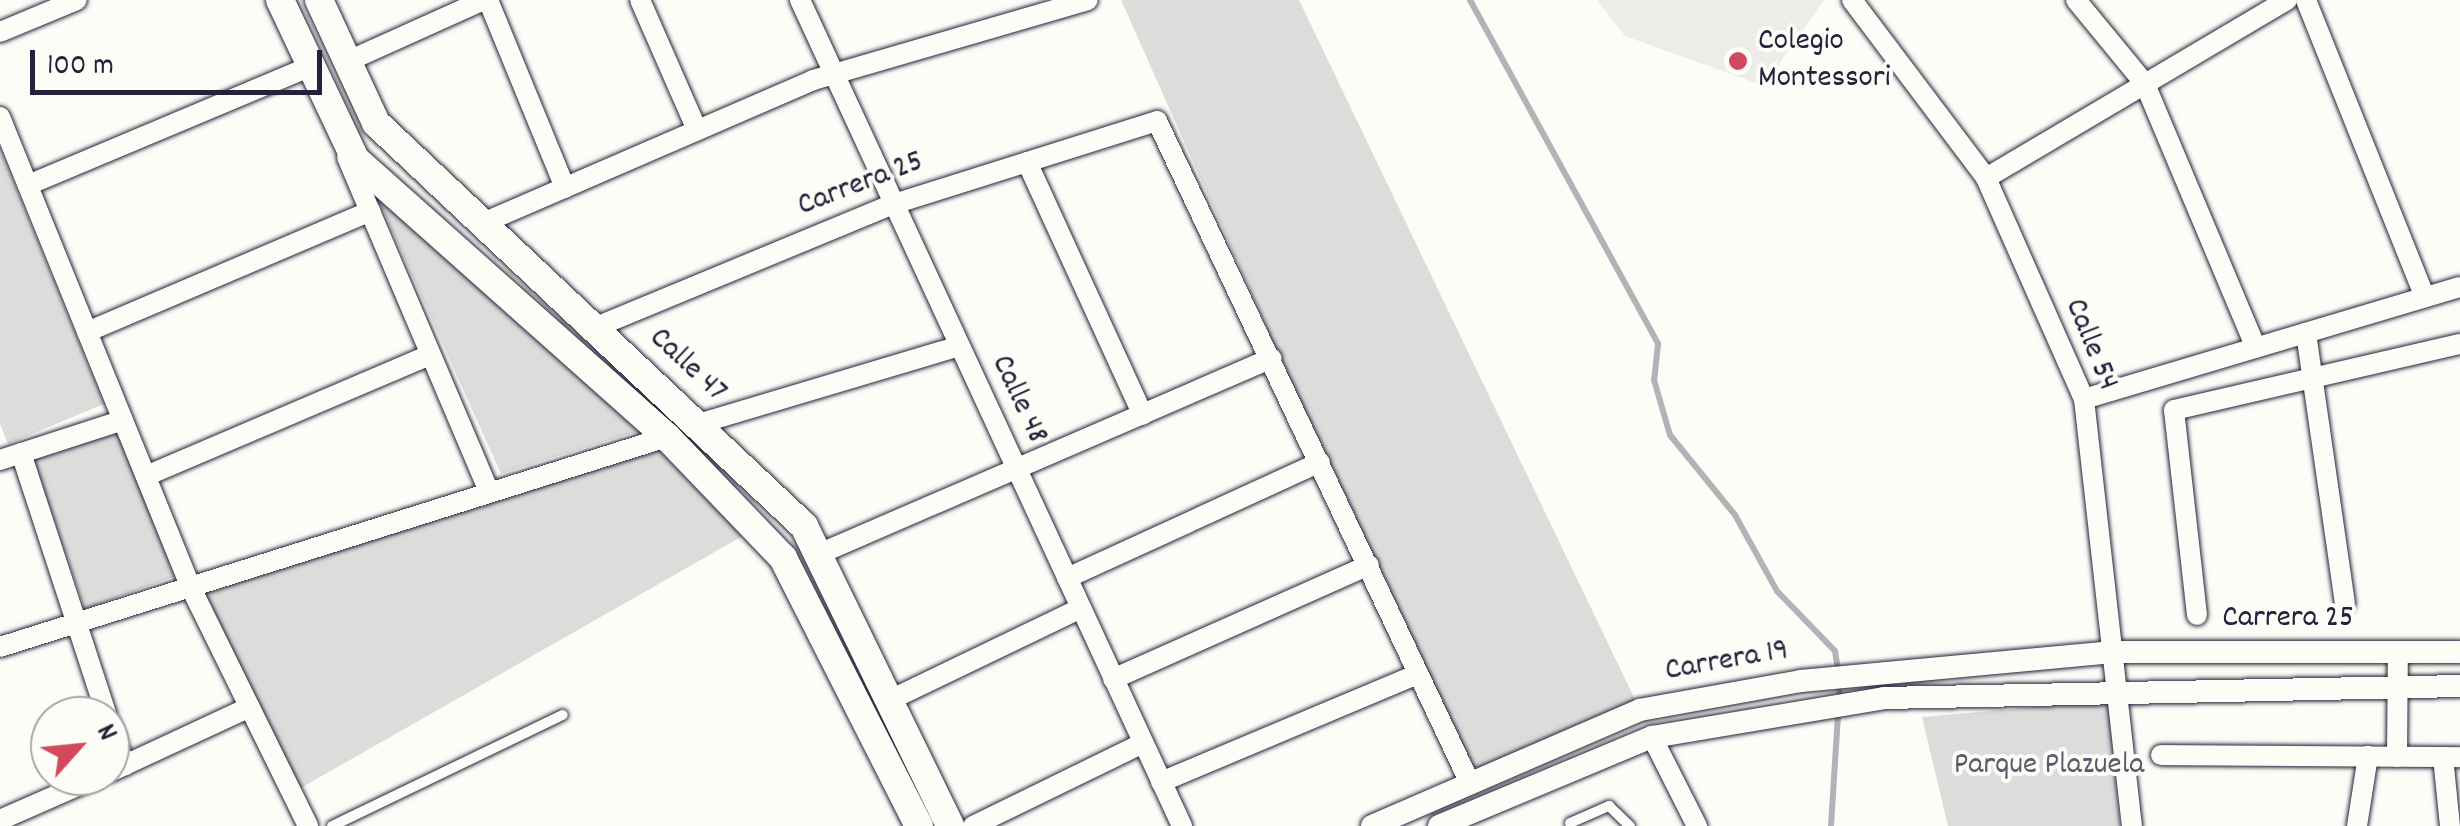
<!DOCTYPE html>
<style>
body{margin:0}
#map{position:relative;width:2460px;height:826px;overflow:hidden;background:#fdfcf7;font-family:Dekko,sans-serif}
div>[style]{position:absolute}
.built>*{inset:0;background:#ecece9}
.green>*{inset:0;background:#dddcdb}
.stream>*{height:6px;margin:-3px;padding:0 3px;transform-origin:3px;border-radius:3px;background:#b2b2b7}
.roads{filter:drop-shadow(0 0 2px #22223b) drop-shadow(0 0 2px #22223b)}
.service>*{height:10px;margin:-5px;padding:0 5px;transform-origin:5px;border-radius:5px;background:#fdfcf7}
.minor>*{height:20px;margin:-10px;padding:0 10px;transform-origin:10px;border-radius:10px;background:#fdfcf7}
.tertiary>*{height:22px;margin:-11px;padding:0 11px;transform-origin:11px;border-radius:11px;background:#fdfcf7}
.secondary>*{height:28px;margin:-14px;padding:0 14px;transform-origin:14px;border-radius:14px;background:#fdfcf7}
.dots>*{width:28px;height:28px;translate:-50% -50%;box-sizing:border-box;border:5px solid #fdfcf7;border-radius:50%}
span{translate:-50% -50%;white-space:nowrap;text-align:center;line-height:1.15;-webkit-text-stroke:8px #fdfcf7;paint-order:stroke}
.poi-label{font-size:32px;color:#22223b}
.left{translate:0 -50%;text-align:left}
.street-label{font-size:32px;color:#22223b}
.park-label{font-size:32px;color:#5a5a6b}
.north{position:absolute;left:30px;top:696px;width:100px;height:100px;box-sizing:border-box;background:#fdfcf7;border:2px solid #a5a5ac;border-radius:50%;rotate:63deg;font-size:28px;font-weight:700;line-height:40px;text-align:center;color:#22223b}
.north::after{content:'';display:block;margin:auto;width:35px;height:45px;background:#d1495b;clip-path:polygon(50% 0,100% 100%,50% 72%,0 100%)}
.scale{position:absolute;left:30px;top:50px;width:292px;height:45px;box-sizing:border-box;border:5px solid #22223b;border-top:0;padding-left:12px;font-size:30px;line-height:35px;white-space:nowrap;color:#22223b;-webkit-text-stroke:8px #fdfcf7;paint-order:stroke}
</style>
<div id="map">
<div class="built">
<i style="clip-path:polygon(1597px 0,1824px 0,1764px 86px,1625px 36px)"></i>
</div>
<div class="green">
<i style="clip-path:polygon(1121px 0,1299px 0,1640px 710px,1468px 779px)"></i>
<i style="clip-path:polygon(0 149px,104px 404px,8px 444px,0 424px)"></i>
<i style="clip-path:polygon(377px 197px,639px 431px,501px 474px)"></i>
<i style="clip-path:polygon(121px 431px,176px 576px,85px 609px,33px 458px)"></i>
<i style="clip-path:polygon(667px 437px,755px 529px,292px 793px,191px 588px)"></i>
<i style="clip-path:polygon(2108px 701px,2120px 826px,1948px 826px,1922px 717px)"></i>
</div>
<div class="stream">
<i style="left:1470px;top:0;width:392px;rotate:61.3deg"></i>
<i style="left:1658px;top:344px;width:36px;rotate:96deg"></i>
<i style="left:1654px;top:380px;width:57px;rotate:73.8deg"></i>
<i style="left:1670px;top:435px;width:103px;rotate:50.9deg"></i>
<i style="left:1735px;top:515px;width:87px;rotate:61.1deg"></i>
<i style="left:1777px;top:591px;width:83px;rotate:46deg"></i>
<i style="left:1835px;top:651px;width:20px;rotate:81deg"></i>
<i style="left:1831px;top:826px;width:143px;rotate:-86.4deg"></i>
</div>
<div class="roads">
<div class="service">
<i style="left:1570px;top:823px;width:43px;rotate:-23.6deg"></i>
<i style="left:1609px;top:806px;width:29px;rotate:44deg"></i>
<i style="left:332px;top:826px;width:256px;rotate:-25.7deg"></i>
</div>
<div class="minor">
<i style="left:488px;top:0;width:203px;rotate:67.7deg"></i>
<i style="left:640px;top:0;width:142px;rotate:66.3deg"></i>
<i style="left:800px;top:0;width:910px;rotate:65.18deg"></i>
<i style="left:1852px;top:0;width:223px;rotate:53deg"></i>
<i style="left:1986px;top:178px;width:242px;rotate:66.1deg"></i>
<i style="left:2084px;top:399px;width:430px;rotate:83.6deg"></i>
<i style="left:2076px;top:0;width:109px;rotate:50.6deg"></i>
<i style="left:2145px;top:84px;width:286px;rotate:67.2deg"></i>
<i style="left:2306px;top:0;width:320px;rotate:68.2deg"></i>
<i style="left:0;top:32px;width:83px;rotate:-22.6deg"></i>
<i style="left:346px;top:62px;width:151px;rotate:-24.2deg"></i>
<i style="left:0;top:117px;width:508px;rotate:67.93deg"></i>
<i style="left:191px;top:588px;width:265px;rotate:63.8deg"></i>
<i style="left:347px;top:157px;width:363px;rotate:67deg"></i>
<i style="left:1027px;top:162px;width:278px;rotate:65.4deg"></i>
<i style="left:1986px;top:178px;width:350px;rotate:-30.6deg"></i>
<i style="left:28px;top:185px;width:305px;rotate:-22.8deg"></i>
<i style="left:483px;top:223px;width:360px;rotate:-23.4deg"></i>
<i style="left:813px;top:80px;width:286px;rotate:-16.2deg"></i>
<i style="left:594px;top:328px;width:325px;rotate:-22.5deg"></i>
<i style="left:894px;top:204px;width:276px;rotate:-17.5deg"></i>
<i style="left:1157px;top:121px;width:728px;rotate:64.7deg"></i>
<i style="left:87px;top:332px;width:308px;rotate:-23.1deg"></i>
<i style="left:2306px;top:333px;width:273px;rotate:81.8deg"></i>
<i style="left:2084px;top:399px;width:392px;rotate:-16.6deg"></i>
<i style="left:698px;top:424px;width:273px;rotate:-16.6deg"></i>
<i style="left:21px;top:453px;width:277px;rotate:71.9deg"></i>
<i style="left:0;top:460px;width:129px;rotate:-18deg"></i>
<i style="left:146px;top:476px;width:308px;rotate:-23.1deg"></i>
<i style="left:819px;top:554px;width:493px;rotate:-23.4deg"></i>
<i style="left:1067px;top:578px;width:278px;rotate:-24.6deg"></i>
<i style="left:2197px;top:615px;width:206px;rotate:-96.4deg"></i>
<i style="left:2174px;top:410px;width:294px;rotate:-13deg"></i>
<i style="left:0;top:647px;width:699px;rotate:-17.48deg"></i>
<i style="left:1113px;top:679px;width:280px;rotate:-24deg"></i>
<i style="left:890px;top:700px;width:212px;rotate:-25.7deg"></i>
<i style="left:110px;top:724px;width:44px;rotate:69.9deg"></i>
<i style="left:1652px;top:737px;width:100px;rotate:63.2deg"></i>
<i style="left:2161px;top:755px;width:299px;rotate:0.4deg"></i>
<i style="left:2397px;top:757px;width:105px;rotate:-89.5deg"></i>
<i style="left:2443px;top:757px;width:69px;rotate:84.2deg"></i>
<i style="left:110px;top:772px;width:154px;rotate:-24.9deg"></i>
<i style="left:1161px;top:782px;width:279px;rotate:-22.8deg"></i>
<i style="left:0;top:820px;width:109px;rotate:-23.7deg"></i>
<i style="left:973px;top:826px;width:189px;rotate:-26deg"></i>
<i style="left:2357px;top:826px;width:71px;rotate:-81.1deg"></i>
</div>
<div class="tertiary">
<i style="left:1372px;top:826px;width:292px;rotate:-23.4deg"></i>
<i style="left:1640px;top:710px;width:164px;rotate:-10.2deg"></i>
<i style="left:1801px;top:681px;width:316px;rotate:-5.3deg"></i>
<i style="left:2116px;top:652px;width:344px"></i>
<i style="left:1439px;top:826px;width:231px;rotate:-22.7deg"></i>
<i style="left:1652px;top:737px;width:235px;rotate:-9.5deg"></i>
<i style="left:1884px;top:698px;width:576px;rotate:-1.19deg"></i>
</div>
<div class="secondary">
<i style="left:280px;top:0;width:176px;rotate:64.7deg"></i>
<i style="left:355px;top:159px;width:418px;rotate:41.7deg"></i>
<i style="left:667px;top:437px;width:168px;rotate:46.2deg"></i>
<i style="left:783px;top:558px;width:301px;rotate:63.1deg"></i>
<i style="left:319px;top:0;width:136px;rotate:65.1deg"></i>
<i style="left:376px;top:123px;width:588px;rotate:43.28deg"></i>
<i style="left:804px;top:526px;width:334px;rotate:64deg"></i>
</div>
</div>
<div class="dots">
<i style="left:1738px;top:61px;background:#d1495b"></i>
</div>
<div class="poi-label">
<span class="left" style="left:1758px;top:61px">Colegio<br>Montessori</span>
</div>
<div class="street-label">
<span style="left:861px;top:185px;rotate:-21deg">Carrera 25</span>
<span style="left:2090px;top:345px;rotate:68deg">Calle 54</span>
<span style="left:687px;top:366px;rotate:43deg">Calle 47</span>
<span style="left:1018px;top:400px;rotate:65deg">Calle 48</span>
<span style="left:2288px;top:619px">Carrera 25</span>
<span style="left:1727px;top:662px;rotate:-10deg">Carrera 19</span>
</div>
<div class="park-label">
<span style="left:2049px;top:766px">Parque Plazuela</span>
</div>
<div class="north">N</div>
<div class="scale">100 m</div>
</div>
